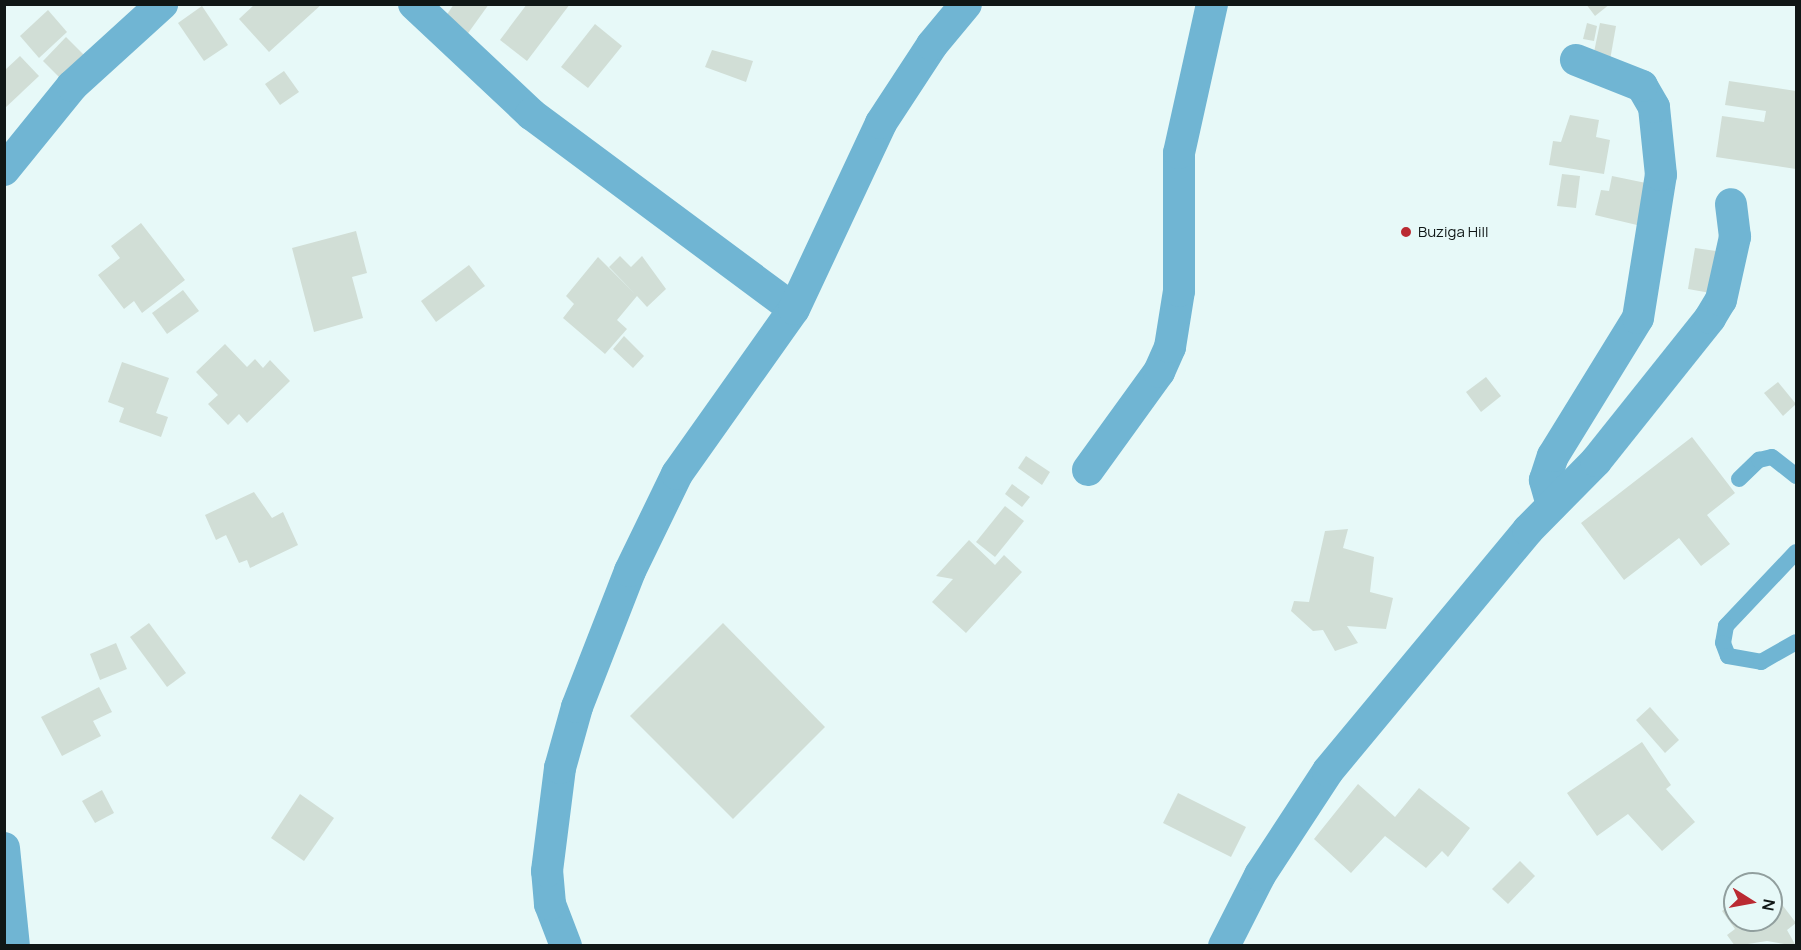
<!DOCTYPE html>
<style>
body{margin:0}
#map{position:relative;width:1801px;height:950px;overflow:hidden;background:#e7f9f8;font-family:Manrope,sans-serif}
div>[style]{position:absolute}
.building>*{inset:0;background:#d1ded6}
.lane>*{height:16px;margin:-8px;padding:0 8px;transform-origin:8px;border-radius:8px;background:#70b5d3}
.street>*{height:32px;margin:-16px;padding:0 16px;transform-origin:16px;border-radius:16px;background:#70b5d3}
.dots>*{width:16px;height:16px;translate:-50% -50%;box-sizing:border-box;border:3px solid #e7f9f8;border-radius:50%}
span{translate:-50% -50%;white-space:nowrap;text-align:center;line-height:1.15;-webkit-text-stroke:4.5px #e7f9f8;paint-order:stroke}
.poi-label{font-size:15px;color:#101716}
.left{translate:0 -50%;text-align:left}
.frame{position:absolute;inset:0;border:6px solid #101716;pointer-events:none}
.north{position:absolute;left:1723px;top:872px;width:60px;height:60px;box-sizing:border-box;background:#e7f9f8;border:2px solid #919f9e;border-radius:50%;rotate:101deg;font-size:16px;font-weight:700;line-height:24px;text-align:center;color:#101716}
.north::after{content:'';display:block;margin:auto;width:21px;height:27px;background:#ba2a32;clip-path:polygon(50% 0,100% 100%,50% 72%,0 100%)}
</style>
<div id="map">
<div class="building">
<i style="clip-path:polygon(255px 4px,322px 4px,269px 52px,239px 19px)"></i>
<i style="clip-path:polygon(454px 4px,489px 4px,466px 36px,444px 19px)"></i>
<i style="clip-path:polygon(527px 4px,570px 4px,527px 61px,500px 40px)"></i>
<i style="clip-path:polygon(1586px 4px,1610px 4px,1595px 16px)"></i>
<i style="clip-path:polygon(202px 6px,228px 45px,204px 61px,178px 23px)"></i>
<i style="clip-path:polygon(48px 10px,67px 32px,39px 58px,20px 36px)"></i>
<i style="clip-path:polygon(1587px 23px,1597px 26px,1594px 41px,1583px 39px)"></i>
<i style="clip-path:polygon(1600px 23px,1616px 26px,1610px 60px,1593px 57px)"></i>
<i style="clip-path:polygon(595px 24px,622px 46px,588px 88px,561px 67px)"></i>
<i style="clip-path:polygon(66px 37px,86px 57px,63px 81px,43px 61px)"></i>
<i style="clip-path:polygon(712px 50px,753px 61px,746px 82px,705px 67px)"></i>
<i style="clip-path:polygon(20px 56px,39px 76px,4px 109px,4px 71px)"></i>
<i style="clip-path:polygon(284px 71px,299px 92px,280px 105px,265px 84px)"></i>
<i style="clip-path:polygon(1729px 81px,1796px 91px,1796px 169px,1716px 157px,1722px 116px,1764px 122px,1766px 111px,1725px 105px)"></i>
<i style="clip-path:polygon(1570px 115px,1599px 120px,1596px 137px,1610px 140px,1604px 174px,1549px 165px,1553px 141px,1561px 142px)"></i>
<i style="clip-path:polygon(1562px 174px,1580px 176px,1576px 208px,1557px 206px)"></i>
<i style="clip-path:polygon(1612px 176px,1646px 183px,1637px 225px,1595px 215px,1601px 190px,1609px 191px)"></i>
<i style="clip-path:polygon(141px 223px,185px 280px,142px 313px,134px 301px,124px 309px,98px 275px,120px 258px,111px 246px)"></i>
<i style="clip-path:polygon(356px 231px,367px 273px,352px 277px,363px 318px,314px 332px,292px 248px)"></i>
<i style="clip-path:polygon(1695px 248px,1730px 253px,1722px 295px,1688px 289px)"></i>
<i style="clip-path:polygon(620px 256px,631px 267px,642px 256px,666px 289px,647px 307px,637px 296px,617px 320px,627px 329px,605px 354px,563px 318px,574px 304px,566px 296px,598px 257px,635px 294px,609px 267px)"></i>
<i style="clip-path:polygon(469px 265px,485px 286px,436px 322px,421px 301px)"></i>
<i style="clip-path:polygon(183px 290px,199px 311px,167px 334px,152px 313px)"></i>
<i style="clip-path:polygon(624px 336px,644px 356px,633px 368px,613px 349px)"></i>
<i style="clip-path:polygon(225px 344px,247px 367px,255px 359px,263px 368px,270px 360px,290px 381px,247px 423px,239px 414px,228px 425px,208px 404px,218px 395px,196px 372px)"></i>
<i style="clip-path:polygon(122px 362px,169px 378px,156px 413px,168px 417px,161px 437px,119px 422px,124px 408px,108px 402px)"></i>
<i style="clip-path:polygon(1486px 377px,1501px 396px,1481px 412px,1466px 392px)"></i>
<i style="clip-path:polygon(1778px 382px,1796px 404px,1783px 416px,1764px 393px)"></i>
<i style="clip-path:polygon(1692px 437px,1735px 493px,1707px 515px,1730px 544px,1701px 566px,1679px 538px,1624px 580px,1581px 523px)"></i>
<i style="clip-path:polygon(1026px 456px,1050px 472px,1042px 485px,1018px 468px)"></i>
<i style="clip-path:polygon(1012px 484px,1030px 497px,1022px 507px,1005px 494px)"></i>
<i style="clip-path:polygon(254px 492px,272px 518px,283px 512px,298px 545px,250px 568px,247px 560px,239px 563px,226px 535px,216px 540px,205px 515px)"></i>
<i style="clip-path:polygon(1005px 506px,1024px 521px,995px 557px,976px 542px)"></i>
<i style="clip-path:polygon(1348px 529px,1343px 548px,1374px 557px,1370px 592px,1393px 598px,1386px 629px,1347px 626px,1358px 643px,1335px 651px,1323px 630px,1313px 631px,1291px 611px,1294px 601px,1309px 602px,1325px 531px)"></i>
<i style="clip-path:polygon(969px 540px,995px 565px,1004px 555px,1022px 572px,966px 633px,932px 602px,953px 579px,936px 576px)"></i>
<i style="clip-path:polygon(149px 623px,186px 673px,167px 687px,130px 637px)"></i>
<i style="clip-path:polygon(723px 623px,825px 727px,733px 819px,630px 716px)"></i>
<i style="clip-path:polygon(116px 643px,127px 669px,100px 680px,90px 654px)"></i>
<i style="clip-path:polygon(99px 687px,112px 712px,93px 721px,101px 736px,62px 756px,41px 717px)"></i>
<i style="clip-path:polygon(1650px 707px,1679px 740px,1665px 753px,1636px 720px)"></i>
<i style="clip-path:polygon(1642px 742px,1671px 785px,1666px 789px,1695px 822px,1662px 851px,1628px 814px,1597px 836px,1567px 793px)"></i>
<i style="clip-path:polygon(1358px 784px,1395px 817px,1419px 788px,1470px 828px,1448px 857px,1442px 851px,1426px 868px,1385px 836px,1351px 873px,1314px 839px)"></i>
<i style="clip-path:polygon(102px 790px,114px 813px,95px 823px,82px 801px)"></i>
<i style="clip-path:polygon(1178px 793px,1246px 827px,1231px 857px,1163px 823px)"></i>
<i style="clip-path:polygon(300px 794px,334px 818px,304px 861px,271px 838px)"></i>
<i style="clip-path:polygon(1520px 861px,1535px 876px,1508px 904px,1492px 889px)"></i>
<i style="clip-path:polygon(1771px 890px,1796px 923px,1787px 930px,1796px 946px,1767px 941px,1735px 946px,1727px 935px,1735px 929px,1722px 911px,1735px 901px,1735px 920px,1771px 920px)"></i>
</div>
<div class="lane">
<i style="left:1739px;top:479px;width:28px;rotate:-44deg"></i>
<i style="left:1759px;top:460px;width:13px;rotate:-13deg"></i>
<i style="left:1772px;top:457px;width:31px;rotate:38deg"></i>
<i style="left:1796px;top:552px;width:102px;rotate:133.4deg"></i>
<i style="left:1726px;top:626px;width:17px;rotate:100deg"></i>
<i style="left:1723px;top:643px;width:14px;rotate:69deg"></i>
<i style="left:1728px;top:656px;width:34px;rotate:10deg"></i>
<i style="left:1761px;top:662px;width:40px;rotate:-29.7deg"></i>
</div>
<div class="street">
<i style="left:414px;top:4px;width:161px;rotate:43.2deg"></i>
<i style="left:531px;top:114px;width:327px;rotate:36.6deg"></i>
<i style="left:4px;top:170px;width:108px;rotate:-51deg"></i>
<i style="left:72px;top:86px;width:122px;rotate:-42.3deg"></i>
<i style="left:1088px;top:470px;width:121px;rotate:-54.1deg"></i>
<i style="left:1159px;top:372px;width:27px;rotate:-66deg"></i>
<i style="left:1170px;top:347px;width:57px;rotate:-80.9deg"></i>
<i style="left:1179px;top:291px;width:138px;rotate:-90deg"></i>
<i style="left:1179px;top:153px;width:153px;rotate:-77.5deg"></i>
<i style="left:1552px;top:505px;width:26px;rotate:-106deg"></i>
<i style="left:1545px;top:480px;width:25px;rotate:-72deg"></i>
<i style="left:1553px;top:456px;width:162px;rotate:-58.4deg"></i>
<i style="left:1638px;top:318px;width:145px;rotate:-80.9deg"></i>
<i style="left:1661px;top:175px;width:68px;rotate:-95.9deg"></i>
<i style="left:1654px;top:107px;width:24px;rotate:-120deg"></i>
<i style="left:1642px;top:86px;width:71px;rotate:-158.5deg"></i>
<i style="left:4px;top:848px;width:99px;rotate:84.2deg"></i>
<i style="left:566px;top:946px;width:45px;rotate:-110.9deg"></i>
<i style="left:550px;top:904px;width:33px;rotate:-95deg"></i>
<i style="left:547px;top:871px;width:104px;rotate:-82.8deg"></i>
<i style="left:560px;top:768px;width:63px;rotate:-74.4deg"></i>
<i style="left:577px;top:707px;width:146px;rotate:-68.7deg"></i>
<i style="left:630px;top:571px;width:108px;rotate:-64.1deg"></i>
<i style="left:677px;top:474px;width:202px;rotate:-54.7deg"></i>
<i style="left:794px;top:309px;width:205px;rotate:-64.9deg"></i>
<i style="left:881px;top:123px;width:93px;rotate:-56.8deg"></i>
<i style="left:932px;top:45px;width:53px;rotate:-50.3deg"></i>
<i style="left:1224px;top:946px;width:80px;rotate:-63.1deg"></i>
<i style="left:1260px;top:875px;width:124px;rotate:-56.8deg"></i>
<i style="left:1328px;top:771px;width:313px;rotate:-50.3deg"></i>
<i style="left:1528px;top:530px;width:97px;rotate:-45.4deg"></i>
<i style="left:1596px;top:461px;width:183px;rotate:-51.4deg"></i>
<i style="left:1710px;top:318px;width:21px;rotate:-59deg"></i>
<i style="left:1721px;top:300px;width:65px;rotate:-77.5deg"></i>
<i style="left:1735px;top:237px;width:33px;rotate:-97deg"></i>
</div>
<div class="dots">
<i style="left:1406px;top:232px;background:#ba2a32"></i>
</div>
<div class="poi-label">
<span class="left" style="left:1418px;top:232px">Buziga Hill</span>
</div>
<div class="frame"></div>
<div class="north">N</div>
</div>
